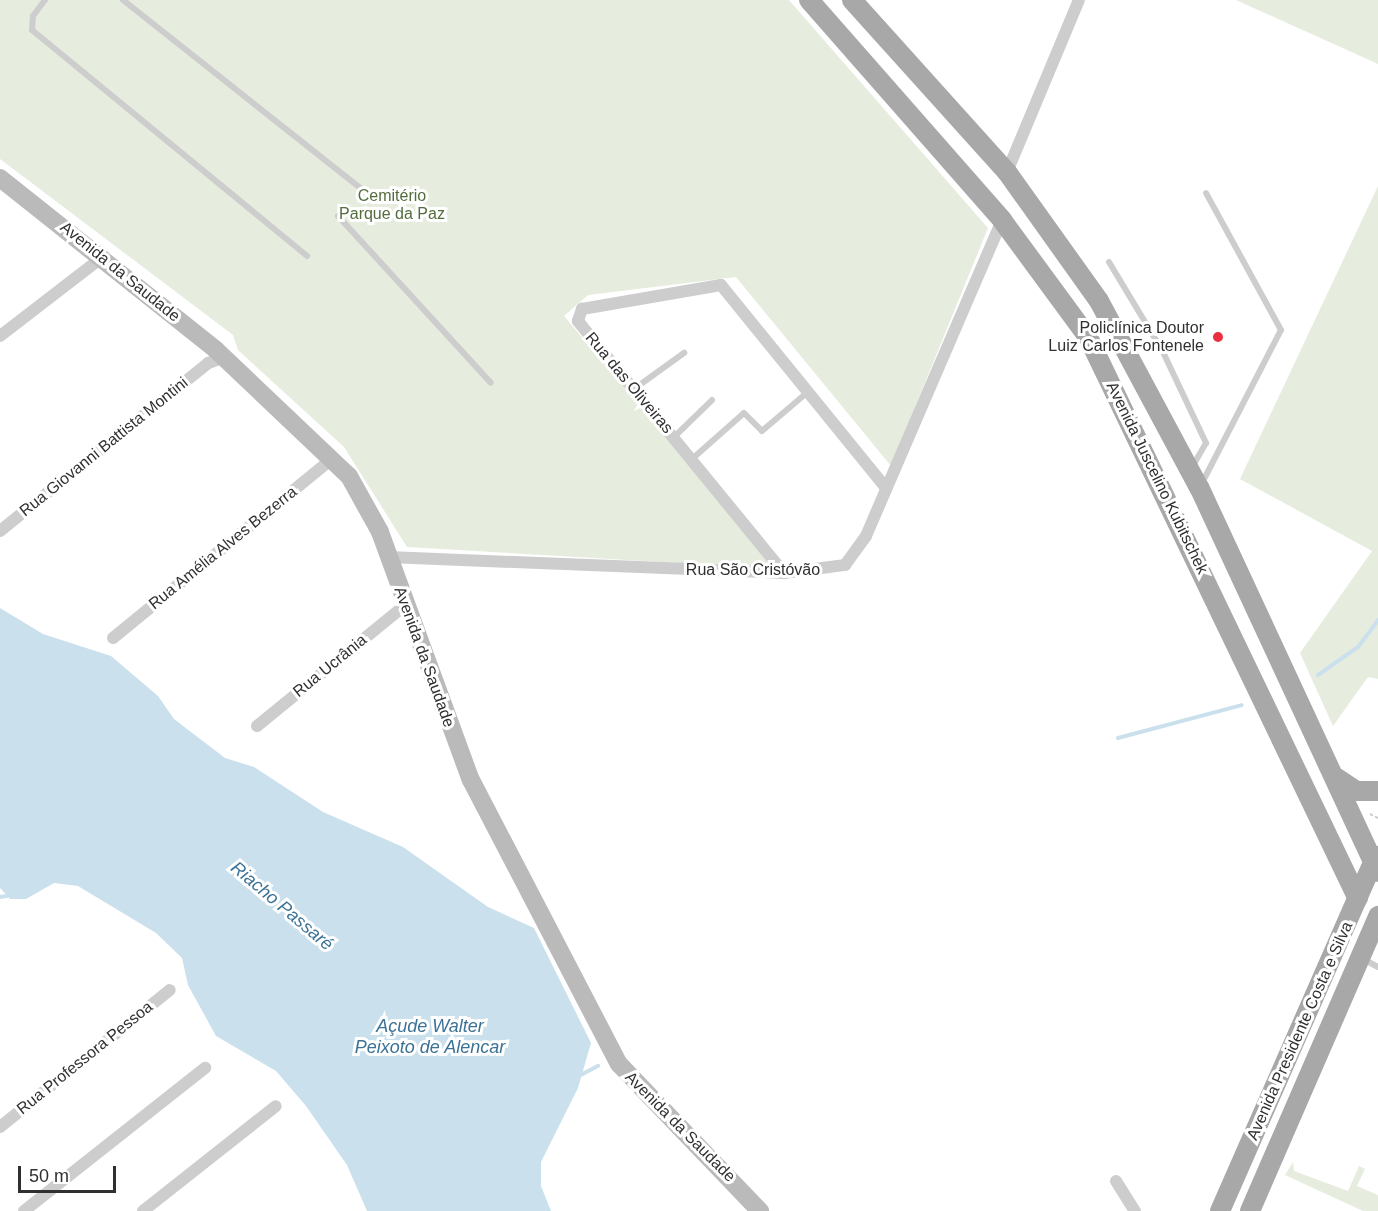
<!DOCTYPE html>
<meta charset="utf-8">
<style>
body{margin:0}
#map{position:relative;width:1378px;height:1211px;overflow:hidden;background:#fff;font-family:Helvetica,sans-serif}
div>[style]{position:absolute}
.green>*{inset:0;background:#e6edde}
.water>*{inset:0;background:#cae0ed}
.stream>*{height:4px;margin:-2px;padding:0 2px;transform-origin:2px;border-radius:2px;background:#cae0ed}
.path>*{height:2px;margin-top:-1px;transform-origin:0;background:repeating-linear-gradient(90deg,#cdcdcd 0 3px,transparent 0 6px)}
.lane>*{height:6px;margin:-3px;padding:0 3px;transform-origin:3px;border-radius:3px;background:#cdcdcd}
.street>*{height:12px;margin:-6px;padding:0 6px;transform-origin:6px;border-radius:6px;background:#cdcdcd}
.secondary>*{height:18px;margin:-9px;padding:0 9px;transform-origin:9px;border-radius:9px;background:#bababa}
.primary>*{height:20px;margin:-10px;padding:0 10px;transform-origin:10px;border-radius:10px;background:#a8a8a8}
.dots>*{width:16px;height:16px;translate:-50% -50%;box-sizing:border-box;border:3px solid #fff;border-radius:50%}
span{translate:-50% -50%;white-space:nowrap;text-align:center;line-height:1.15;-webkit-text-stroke:6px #fff;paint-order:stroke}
.park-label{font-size:16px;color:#536d3c}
.street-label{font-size:16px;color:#303030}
.poi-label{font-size:16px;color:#303030}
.right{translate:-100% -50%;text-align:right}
.water-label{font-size:18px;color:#3c7295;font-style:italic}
.scale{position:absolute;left:18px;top:1166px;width:98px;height:27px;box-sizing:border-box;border:3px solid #303030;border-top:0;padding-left:8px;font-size:18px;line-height:21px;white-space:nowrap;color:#303030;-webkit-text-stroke:4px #fff;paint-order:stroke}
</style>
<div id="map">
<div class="green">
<i style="clip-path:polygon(0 0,789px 0,988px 228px,891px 466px,736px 277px,588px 295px,564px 316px,770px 559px,765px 568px,407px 547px,344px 447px,238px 350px,233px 335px,0 159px)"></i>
<i style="clip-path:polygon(1236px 0,1378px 0,1378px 64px)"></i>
<i style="clip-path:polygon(1378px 186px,1378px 679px,1368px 677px,1333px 726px,1300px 653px,1372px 551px,1240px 479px)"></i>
<i style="clip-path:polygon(1293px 1162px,1294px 1171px,1348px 1191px,1359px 1166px,1365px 1169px,1357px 1186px,1378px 1195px,1378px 1211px,1363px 1211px,1285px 1175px)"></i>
</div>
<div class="water">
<i style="clip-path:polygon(0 608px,43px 634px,111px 656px,158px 696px,174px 719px,225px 758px,254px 767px,323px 812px,403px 847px,488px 907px,534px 928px,591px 1043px,578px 1088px,541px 1162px,541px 1186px,551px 1211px,367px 1211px,347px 1165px,306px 1106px,276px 1071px,216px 1036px,188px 985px,182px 958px,156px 933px,78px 886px,54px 883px,26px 899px,10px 899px,0 888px)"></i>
</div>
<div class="stream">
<i style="left:1318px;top:675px;width:49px;rotate:-35deg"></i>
<i style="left:1358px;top:647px;width:34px;rotate:-53deg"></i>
<i style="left:1118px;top:738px;width:128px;rotate:-14.9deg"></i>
<i style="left:0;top:897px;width:12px;rotate:-9deg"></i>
<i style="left:577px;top:1077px;width:24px;rotate:-28deg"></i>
</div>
<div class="path">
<i style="left:1370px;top:814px;width:9px;rotate:27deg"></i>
</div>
<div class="lane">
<i style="left:45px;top:0;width:20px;rotate:127deg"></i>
<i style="left:33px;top:16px;width:14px;rotate:94deg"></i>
<i style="left:32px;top:30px;width:356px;rotate:39.4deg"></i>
<i style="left:123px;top:0;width:303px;rotate:38.4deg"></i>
<i style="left:338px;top:216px;width:226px;rotate:47.5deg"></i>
<i style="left:1109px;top:262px;width:105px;rotate:59deg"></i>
<i style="left:1163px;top:352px;width:101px;rotate:64.7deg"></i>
<i style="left:1206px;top:443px;width:28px;rotate:120deg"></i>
<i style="left:634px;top:389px;width:62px;rotate:-35.8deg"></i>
<i style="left:674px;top:437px;width:53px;rotate:-44.2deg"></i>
<i style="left:692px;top:459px;width:69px;rotate:-41.5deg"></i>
<i style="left:744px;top:413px;width:25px;rotate:45deg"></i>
<i style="left:762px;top:431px;width:62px;rotate:-40.4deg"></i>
<i style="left:1202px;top:483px;width:172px;rotate:-62.7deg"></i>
<i style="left:1281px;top:330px;width:156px;rotate:-118.7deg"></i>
<i style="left:1363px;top:959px;width:17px;rotate:28deg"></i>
</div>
<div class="street">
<i style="left:1007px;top:172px;width:186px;rotate:-67.3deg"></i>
<i style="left:0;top:336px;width:131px;rotate:-37.6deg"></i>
<i style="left:0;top:531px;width:267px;rotate:-38.9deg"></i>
<i style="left:208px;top:363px;width:18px;rotate:-19deg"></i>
<i style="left:388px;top:557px;width:396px;rotate:2.3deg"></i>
<i style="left:784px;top:573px;width:62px;rotate:-7.5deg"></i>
<i style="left:845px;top:565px;width:36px;rotate:-54deg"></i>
<i style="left:866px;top:536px;width:344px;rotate:-66.7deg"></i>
<i style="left:784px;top:573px;width:313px;rotate:-129.3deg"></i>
<i style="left:586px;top:331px;width:13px;rotate:-129deg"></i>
<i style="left:578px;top:321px;width:13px;rotate:-72deg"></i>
<i style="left:582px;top:309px;width:141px;rotate:-9.8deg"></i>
<i style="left:721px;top:285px;width:262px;rotate:50.9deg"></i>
<i style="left:113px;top:638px;width:284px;rotate:-39.3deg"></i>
<i style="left:257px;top:726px;width:190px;rotate:-39.2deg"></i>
<i style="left:0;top:1127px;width:218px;rotate:-38.9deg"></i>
<i style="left:1116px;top:1181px;width:36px;rotate:58deg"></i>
<i style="left:24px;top:1211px;width:231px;rotate:-38.3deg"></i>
<i style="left:143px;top:1211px;width:169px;rotate:-38.3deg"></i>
</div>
<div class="secondary">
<i style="left:0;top:178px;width:276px;rotate:38.5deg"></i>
<i style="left:216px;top:350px;width:183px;rotate:43.5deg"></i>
<i style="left:349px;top:476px;width:64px;rotate:61deg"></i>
<i style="left:380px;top:532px;width:264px;rotate:69.9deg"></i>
<i style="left:471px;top:780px;width:320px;rotate:62.5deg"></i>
<i style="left:619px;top:1064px;width:204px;rotate:46.2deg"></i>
</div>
<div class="primary">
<i style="left:809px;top:0;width:293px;rotate:48.7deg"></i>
<i style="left:1002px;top:220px;width:145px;rotate:53.7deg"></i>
<i style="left:1088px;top:337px;width:623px;rotate:64.34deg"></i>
<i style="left:852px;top:0;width:232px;rotate:48deg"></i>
<i style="left:1007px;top:172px;width:158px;rotate:54.5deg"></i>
<i style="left:1099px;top:301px;width:213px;rotate:61.8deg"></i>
<i style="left:1200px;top:489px;width:422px;rotate:65.1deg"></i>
<i style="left:1337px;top:778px;width:23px;rotate:34deg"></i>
<i style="left:1356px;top:791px;width:22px"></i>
<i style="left:1220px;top:1211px;width:388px;rotate:-66.3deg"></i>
<i style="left:1250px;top:1211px;width:322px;rotate:-66.5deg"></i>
</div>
<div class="dots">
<i style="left:1218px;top:337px;background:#e9303e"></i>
</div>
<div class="park-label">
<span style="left:392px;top:205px">Cemitério<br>Parque da Paz</span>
</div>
<div class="street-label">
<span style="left:120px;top:272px;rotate:39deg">Avenida da Saudade</span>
<span style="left:629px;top:383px;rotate:50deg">Rua das Oliveiras</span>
<span style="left:104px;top:447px;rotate:-39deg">Rua Giovanni Battista Montini</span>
<span style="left:1157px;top:478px;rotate:64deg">Avenida Juscelino Kubitschek</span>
<span style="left:223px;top:548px;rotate:-39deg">Rua Amélia Alves Bezerra</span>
<span style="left:753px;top:570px">Rua São Cristóvão</span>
<span style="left:424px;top:657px;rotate:70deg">Avenida da Saudade</span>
<span style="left:330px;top:666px;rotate:-39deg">Rua Ucrânia</span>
<span style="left:1300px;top:1031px;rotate:-66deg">Avenida Presidente Costa e Silva</span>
<span style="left:85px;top:1058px;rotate:-39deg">Rua Professora Pessoa</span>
<span style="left:680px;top:1127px;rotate:45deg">Avenida da Saudade</span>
</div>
<div class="poi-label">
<span class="right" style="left:1204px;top:337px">Policlínica Doutor<br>Luiz Carlos Fontenele</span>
</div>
<div class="water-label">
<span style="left:282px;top:906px;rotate:40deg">Riacho Passaré</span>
<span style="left:430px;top:1037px">Açude Walter<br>Peixoto de Alencar</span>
</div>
<div class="scale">50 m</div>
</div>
